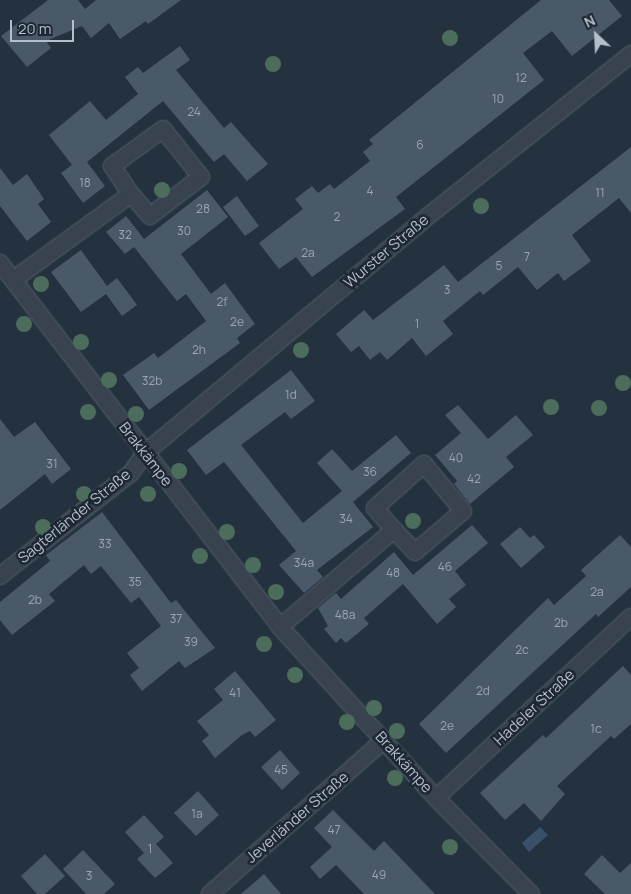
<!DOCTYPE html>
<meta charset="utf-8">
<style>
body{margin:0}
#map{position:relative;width:631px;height:894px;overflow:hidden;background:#24323f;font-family:Manrope,sans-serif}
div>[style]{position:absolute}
.water>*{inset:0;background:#3a5068}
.building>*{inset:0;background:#4a5968}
.roads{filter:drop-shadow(0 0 1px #56616d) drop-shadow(0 0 1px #56616d)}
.street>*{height:16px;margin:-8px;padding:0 8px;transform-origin:8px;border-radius:8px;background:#39434f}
.trees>*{width:16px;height:16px;margin:-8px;border-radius:50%;background:#4c6c5c}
span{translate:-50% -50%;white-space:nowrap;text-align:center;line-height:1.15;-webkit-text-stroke:5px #1d2834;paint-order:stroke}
.number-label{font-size:12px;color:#9aa5b2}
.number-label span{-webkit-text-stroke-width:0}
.street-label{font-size:15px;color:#b5beca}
.north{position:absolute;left:571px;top:10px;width:50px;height:50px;-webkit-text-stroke:4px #1d2834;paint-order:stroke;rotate:335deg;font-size:14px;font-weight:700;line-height:20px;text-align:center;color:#b5beca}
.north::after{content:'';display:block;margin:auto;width:18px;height:22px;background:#b5beca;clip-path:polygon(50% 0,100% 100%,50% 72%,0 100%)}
.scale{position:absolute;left:10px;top:20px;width:64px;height:22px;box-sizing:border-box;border:2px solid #b5beca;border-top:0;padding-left:6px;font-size:15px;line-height:18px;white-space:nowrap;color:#b5beca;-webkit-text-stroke:4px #1d2834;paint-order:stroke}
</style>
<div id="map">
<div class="water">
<i style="clip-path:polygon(540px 827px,548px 835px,529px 852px,522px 843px)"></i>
</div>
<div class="building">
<i style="clip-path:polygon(48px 0,78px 0,85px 9px,96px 0,181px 0,148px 24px,146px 21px,120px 39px,109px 23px,91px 38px,82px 26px,46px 41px,51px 48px,27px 67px,1px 36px)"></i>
<i style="clip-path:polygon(541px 0,609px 0,622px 16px,572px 56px,552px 31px,523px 53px,544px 80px,396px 197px,405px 209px,312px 277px,296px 257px,279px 269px,259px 243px,303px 209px,295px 199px,312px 186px,318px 193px,330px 184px,334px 189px,370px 161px,363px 152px,373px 144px,369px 140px)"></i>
<i style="clip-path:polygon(180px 46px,190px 60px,176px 70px,224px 128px,231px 122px,268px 164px,247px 181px,224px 154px,214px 162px,163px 101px,87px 162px,105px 186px,83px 203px,61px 173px,72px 165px,49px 135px,90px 101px,106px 120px,138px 94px,125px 77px,138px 67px,143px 73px)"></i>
<i style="clip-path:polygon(631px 147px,631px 213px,619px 198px,572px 235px,591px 261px,564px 281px,558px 273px,537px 290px,518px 267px,483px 295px,480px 291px,443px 321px,453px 334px,426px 356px,412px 338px,387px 360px,380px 352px,370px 360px,359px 346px,351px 352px,336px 334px,364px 310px,373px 320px,444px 265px,458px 282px)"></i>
<i style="clip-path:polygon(0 168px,13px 185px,27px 174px,44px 199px,38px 204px,51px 222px,27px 241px,0 206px)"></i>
<i style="clip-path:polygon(207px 190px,228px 217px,181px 254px,211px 294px,225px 283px,255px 324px,237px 338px,240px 343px,149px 410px,123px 375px,154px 353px,158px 358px,206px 321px,186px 294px,177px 301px,134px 247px,125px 254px,106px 232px,126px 216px,144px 239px)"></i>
<i style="clip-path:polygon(237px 196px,259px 226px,245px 236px,223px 207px)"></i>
<i style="clip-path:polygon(81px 250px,107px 286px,117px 278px,137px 305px,122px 316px,106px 294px,81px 312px,51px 272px)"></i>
<i style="clip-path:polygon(291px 370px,315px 401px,291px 419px,285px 412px,241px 445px,303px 523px,342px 491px,317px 463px,332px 449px,352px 471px,396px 435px,411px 453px,353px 502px,373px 527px,317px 570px,323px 577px,304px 593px,279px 565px,296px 551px,224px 462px,206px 475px,187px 450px)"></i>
<i style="clip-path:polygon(458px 405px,488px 439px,516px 415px,533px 435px,506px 457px,514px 467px,470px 504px,454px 484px,457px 481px,435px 455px,461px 433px,445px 415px)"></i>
<i style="clip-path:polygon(0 419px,14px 437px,35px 422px,71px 469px,52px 484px,45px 474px,0 510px)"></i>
<i style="clip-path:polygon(102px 512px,171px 603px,176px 600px,215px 648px,185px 668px,179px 661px,142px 691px,130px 675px,139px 668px,127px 653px,161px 626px,139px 597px,131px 603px,101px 566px,91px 574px,84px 565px,49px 594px,55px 601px,12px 635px,0 620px,0 602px,50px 561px,46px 555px)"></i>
<i style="clip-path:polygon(472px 525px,488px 543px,455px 571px,466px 585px,449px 599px,456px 607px,437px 624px,403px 584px,364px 618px,369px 624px,346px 643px,341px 638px,336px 643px,324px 629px,328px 626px,318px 608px,336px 593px,341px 599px,394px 552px,413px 575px)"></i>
<i style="clip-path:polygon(520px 527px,530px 538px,534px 535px,545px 547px,521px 568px,500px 544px)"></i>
<i style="clip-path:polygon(620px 535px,631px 547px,631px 587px,598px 617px,596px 614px,446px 753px,419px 724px,548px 598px,554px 605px,586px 576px,581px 570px)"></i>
<i style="clip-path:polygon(623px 666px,631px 675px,631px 724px,614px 739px,611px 736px,557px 786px,565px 794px,541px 821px,524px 803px,505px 820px,480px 793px,543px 735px,546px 738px)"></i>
<i style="clip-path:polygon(235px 671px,276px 720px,255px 737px,250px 731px,242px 735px,215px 758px,202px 741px,209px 735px,197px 721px,223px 700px,214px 689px)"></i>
<i style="clip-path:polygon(280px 750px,300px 773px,282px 790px,261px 767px)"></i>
<i style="clip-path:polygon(198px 791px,219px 815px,196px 836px,174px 813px)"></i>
<i style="clip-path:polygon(333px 810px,374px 851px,384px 841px,435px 894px,364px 894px,336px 865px,320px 879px,310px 867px,332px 847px,314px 828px)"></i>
<i style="clip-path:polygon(144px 815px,164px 837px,156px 844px,173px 863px,155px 878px,137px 859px,144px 853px,125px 832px)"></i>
<i style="clip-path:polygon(83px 850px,115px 884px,104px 894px,86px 894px,63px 869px)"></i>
<i style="clip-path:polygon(45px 854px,65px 876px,45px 894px,37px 894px,21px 876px)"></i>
<i style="clip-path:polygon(602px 855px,620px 873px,631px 863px,631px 894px,605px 894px,584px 874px)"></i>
<i style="clip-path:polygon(264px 874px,281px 894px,241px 894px)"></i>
</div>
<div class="roads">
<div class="street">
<i style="left:0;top:263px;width:459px;rotate:52.4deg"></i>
<i style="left:280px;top:627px;width:231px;rotate:47.6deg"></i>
<i style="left:436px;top:798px;width:135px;rotate:45.3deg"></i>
<i style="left:13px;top:280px;width:146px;rotate:-36.1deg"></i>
<i style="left:131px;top:194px;width:29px;rotate:49deg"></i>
<i style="left:150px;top:216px;width:64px;rotate:-37.4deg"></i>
<i style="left:201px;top:177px;width:61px;rotate:-128.4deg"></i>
<i style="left:163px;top:129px;width:63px;rotate:144deg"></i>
<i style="left:112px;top:166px;width:34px;rotate:56deg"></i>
<i style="left:0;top:576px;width:167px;rotate:-38.2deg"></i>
<i style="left:131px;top:473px;width:24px;rotate:-55deg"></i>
<i style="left:145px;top:453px;width:361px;rotate:-39.9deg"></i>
<i style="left:422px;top:221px;width:268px;rotate:-38.6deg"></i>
<i style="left:280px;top:627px;width:150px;rotate:-40.4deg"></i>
<i style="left:394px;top:530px;width:30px;rotate:46deg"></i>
<i style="left:415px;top:552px;width:63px;rotate:-40.5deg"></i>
<i style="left:463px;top:511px;width:61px;rotate:-129.7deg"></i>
<i style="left:424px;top:464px;width:66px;rotate:138.1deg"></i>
<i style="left:375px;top:508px;width:29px;rotate:49deg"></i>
<i style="left:436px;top:798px;width:266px;rotate:-42.9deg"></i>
<i style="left:210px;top:894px;width:232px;rotate:-41.5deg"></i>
</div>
</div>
<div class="trees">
<i style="left:450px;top:38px"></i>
<i style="left:273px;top:64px"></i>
<i style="left:162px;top:190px"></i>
<i style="left:481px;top:206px"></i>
<i style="left:41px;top:284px"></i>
<i style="left:24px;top:324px"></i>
<i style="left:81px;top:342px"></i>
<i style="left:301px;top:350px"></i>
<i style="left:109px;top:380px"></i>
<i style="left:623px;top:383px"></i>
<i style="left:551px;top:407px"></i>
<i style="left:599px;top:408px"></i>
<i style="left:88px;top:412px"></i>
<i style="left:136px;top:414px"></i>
<i style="left:179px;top:471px"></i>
<i style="left:84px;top:494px"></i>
<i style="left:148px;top:494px"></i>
<i style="left:413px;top:521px"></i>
<i style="left:43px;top:527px"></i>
<i style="left:227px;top:532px"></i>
<i style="left:200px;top:556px"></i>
<i style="left:253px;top:565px"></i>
<i style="left:276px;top:592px"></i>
<i style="left:264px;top:644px"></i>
<i style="left:295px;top:675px"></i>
<i style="left:374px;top:708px"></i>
<i style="left:347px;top:722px"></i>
<i style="left:397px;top:731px"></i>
<i style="left:395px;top:778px"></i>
<i style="left:450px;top:847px"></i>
</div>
<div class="number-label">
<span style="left:521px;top:78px">12</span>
<span style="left:498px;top:99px">10</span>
<span style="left:194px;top:112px">24</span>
<span style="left:420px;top:145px">6</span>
<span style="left:85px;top:183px">18</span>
<span style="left:370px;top:191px">4</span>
<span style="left:600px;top:193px">11</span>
<span style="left:203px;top:209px">28</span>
<span style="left:337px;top:217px">2</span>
<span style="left:184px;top:231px">30</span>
<span style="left:125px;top:235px">32</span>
<span style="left:308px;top:253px">2a</span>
<span style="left:527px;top:257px">7</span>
<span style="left:499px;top:266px">5</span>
<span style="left:447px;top:290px">3</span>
<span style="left:222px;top:302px">2f</span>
<span style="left:237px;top:322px">2e</span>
<span style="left:417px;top:324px">1</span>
<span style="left:199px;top:350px">2h</span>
<span style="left:152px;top:381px">32b</span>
<span style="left:291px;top:395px">1d</span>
<span style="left:456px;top:458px">40</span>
<span style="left:52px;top:464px">31</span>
<span style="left:370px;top:472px">36</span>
<span style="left:474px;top:479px">42</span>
<span style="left:346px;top:519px">34</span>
<span style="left:105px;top:544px">33</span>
<span style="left:304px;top:563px">34a</span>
<span style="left:445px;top:567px">46</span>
<span style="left:393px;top:573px">48</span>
<span style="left:135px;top:582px">35</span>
<span style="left:597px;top:592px">2a</span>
<span style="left:35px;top:600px">2b</span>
<span style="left:345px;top:615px">48a</span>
<span style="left:176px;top:619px">37</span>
<span style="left:561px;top:623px">2b</span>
<span style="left:191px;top:642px">39</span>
<span style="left:522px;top:650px">2c</span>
<span style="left:483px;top:691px">2d</span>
<span style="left:235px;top:693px">41</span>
<span style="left:447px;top:726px">2e</span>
<span style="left:596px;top:729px">1c</span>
<span style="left:281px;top:770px">45</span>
<span style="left:197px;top:814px">1a</span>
<span style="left:334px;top:830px">47</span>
<span style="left:150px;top:849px">1</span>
<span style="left:379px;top:875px">49</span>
<span style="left:89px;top:876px">3</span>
</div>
<div class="street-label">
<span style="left:386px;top:251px;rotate:-40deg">Wurster Straße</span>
<span style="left:146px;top:454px;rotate:52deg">Brakkämpe</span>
<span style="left:74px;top:516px;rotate:-39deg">Sagterländer Straße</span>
<span style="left:534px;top:707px;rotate:-43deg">Hadeler Straße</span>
<span style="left:404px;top:762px;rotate:48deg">Brakkämpe</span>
<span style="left:297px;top:817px;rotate:-41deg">Jeverländer Straße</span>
</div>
<div class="north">N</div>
<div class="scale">20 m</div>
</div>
